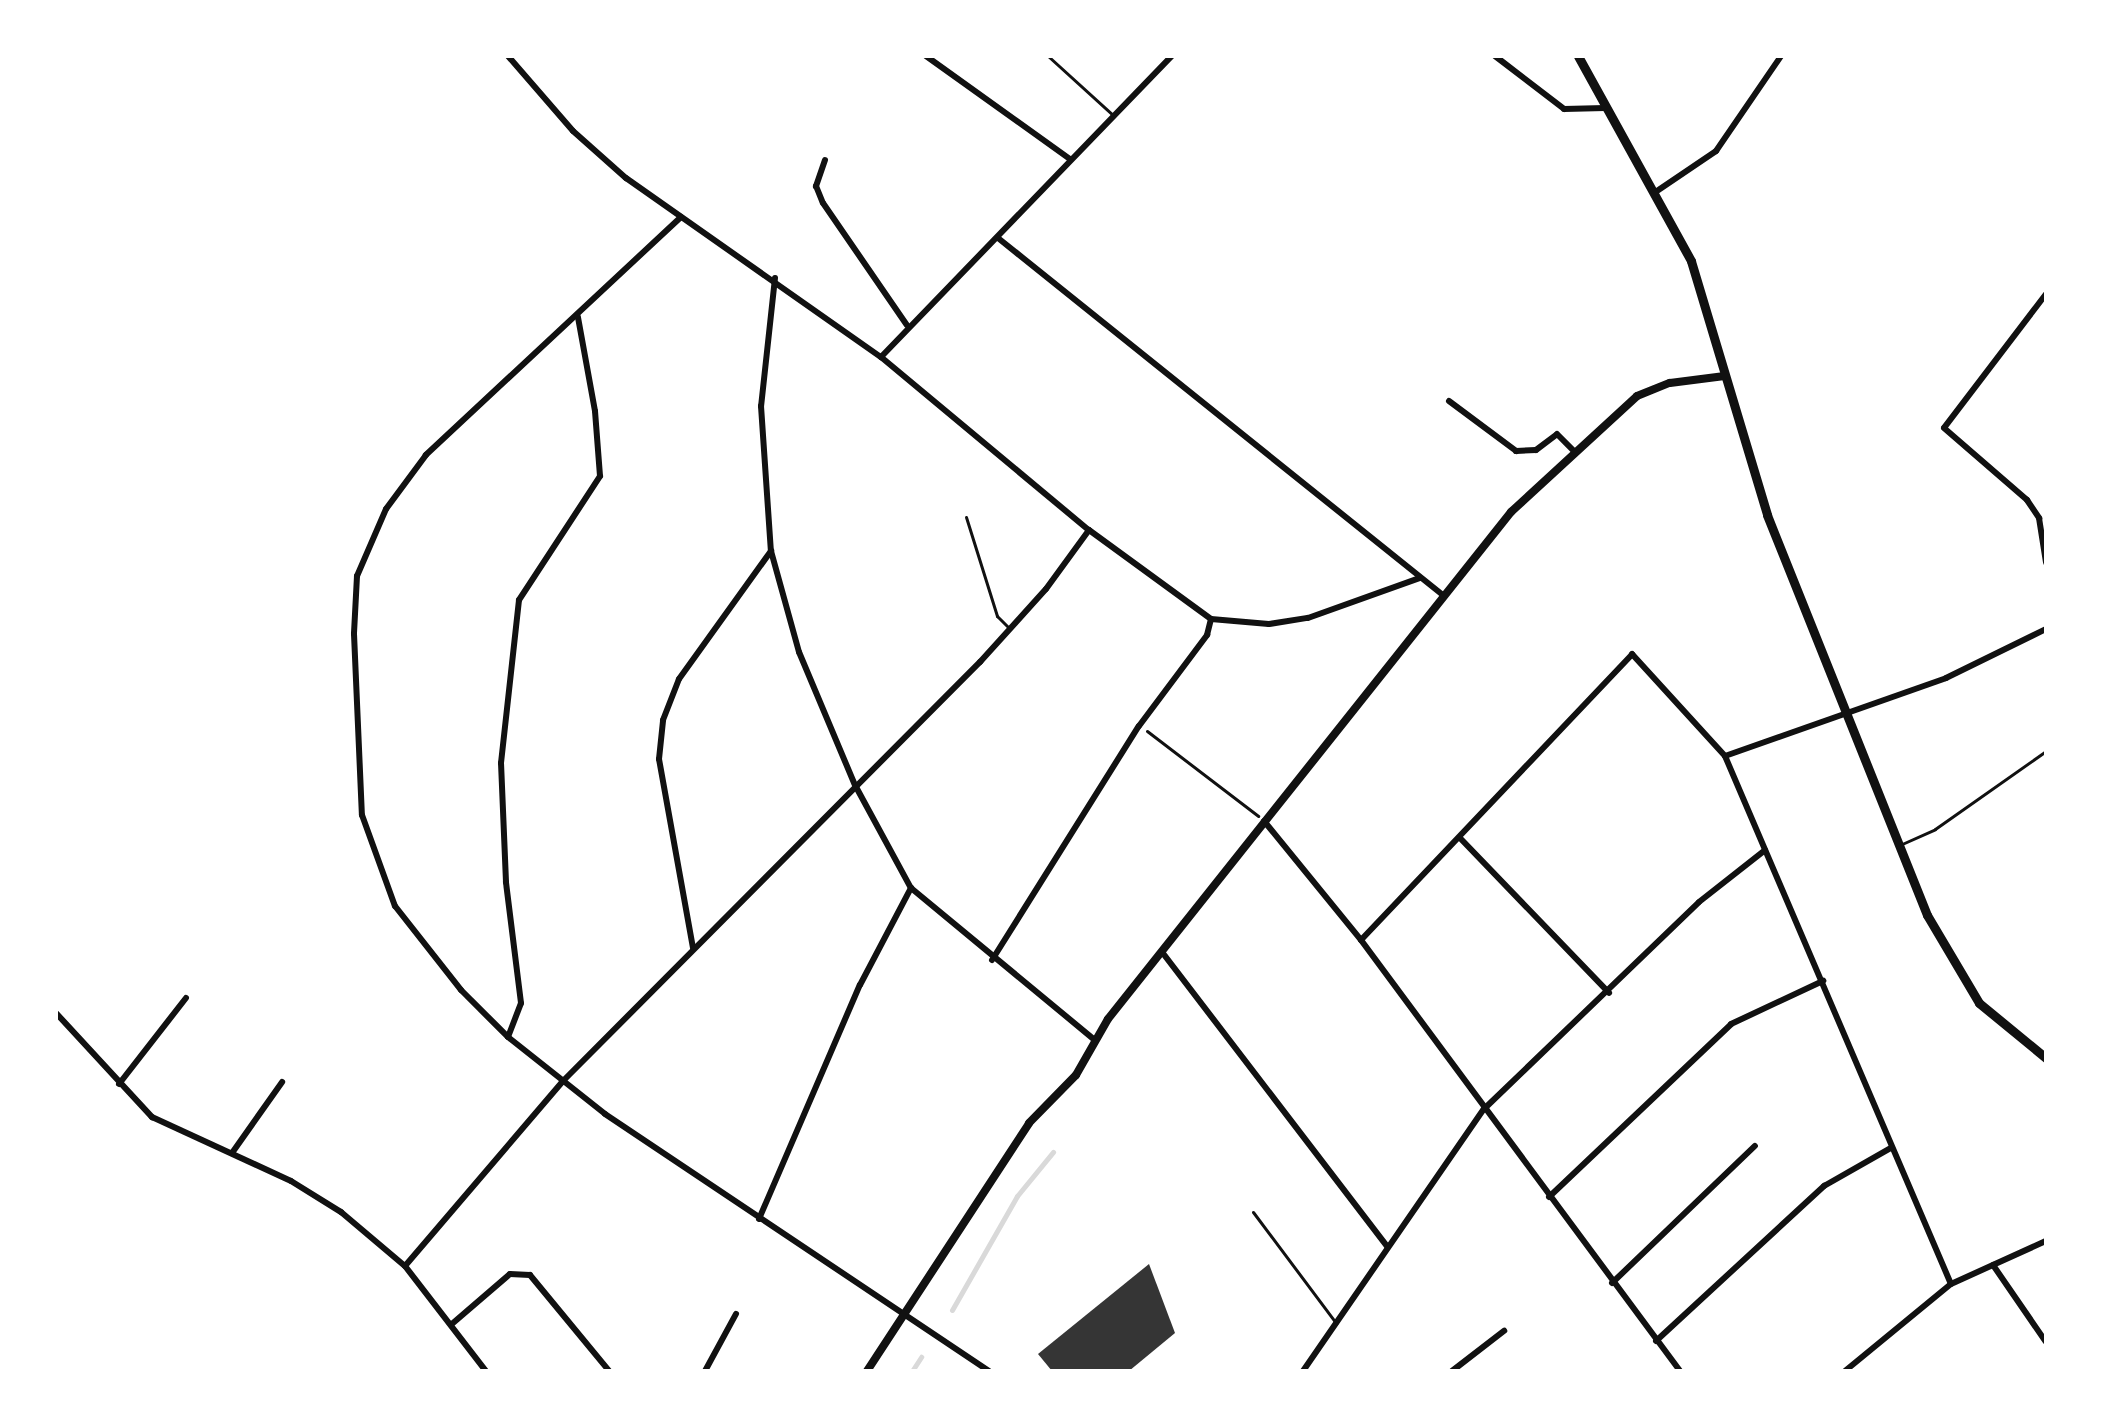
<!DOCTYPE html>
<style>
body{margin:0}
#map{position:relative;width:2102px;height:1427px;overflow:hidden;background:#fff;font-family:"Archivo Narrow",sans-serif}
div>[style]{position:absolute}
.stream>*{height:5px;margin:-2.5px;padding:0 2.5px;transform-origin:2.5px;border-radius:2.5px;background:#d9d9d9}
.building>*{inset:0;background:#353535}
.path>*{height:3px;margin:-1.5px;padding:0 1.5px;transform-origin:1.5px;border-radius:1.5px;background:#111}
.service>*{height:3px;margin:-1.5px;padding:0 1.5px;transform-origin:1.5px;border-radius:1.5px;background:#111}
.minor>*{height:6px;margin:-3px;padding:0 3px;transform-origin:3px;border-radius:3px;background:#111}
.tertiary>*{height:8px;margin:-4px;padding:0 4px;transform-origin:4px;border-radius:4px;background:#111}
.secondary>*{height:9px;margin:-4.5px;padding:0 4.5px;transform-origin:4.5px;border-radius:4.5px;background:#111}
span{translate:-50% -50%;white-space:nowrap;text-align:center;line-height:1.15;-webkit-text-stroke:6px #fff;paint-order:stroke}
.frame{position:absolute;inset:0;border:58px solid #fff;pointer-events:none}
</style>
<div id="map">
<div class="stream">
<i style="left:952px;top:1310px;width:131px;rotate:-60.3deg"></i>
<i style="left:1017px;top:1196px;width:57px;rotate:-50.7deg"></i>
<i style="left:912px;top:1371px;width:17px;rotate:-57deg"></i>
</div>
<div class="building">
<i style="clip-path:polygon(1149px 1264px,1175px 1333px,1129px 1371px,1052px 1371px,1038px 1354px)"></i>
</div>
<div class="path">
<i style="left:1147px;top:731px;width:140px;rotate:37.4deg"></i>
</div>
<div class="service">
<i style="left:1048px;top:56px;width:89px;rotate:42.3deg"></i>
<i style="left:966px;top:517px;width:104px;rotate:72.6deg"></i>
<i style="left:997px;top:616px;width:17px;rotate:45deg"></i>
<i style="left:1902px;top:844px;width:36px;rotate:-24deg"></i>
<i style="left:1935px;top:829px;width:136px;rotate:-35.1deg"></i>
<i style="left:1253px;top:1212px;width:139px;rotate:53.2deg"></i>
</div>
<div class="minor">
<i style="left:508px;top:56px;width:99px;rotate:49.1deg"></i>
<i style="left:573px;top:131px;width:71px;rotate:41.6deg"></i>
<i style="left:626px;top:178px;width:312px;rotate:35.1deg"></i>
<i style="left:881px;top:357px;width:271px;rotate:39.8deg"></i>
<i style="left:1089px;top:530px;width:151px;rotate:36.1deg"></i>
<i style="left:1211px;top:619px;width:58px;rotate:4.9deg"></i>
<i style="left:1269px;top:624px;width:39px;rotate:-9deg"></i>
<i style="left:1308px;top:618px;width:119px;rotate:-19.7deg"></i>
<i style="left:926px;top:56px;width:178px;rotate:35.6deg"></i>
<i style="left:1495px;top:56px;width:87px;rotate:37.5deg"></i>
<i style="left:1564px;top:109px;width:41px;rotate:-1.4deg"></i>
<i style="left:825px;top:160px;width:28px;rotate:109deg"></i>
<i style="left:816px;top:186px;width:18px;rotate:68deg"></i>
<i style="left:823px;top:203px;width:148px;rotate:55.5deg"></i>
<i style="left:1654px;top:193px;width:75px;rotate:-34.1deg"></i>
<i style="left:1716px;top:151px;width:115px;rotate:-55.6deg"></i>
<i style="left:681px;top:217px;width:349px;rotate:137deg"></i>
<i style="left:426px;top:455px;width:67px;rotate:126.5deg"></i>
<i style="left:386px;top:509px;width:73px;rotate:113.4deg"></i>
<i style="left:357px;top:576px;width:58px;rotate:93deg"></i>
<i style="left:354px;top:634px;width:181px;rotate:87.5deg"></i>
<i style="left:362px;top:815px;width:97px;rotate:70.1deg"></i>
<i style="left:395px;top:906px;width:107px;rotate:51.8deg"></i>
<i style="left:461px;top:990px;width:66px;rotate:45deg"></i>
<i style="left:508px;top:1037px;width:124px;rotate:38.4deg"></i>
<i style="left:605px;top:1114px;width:462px;rotate:33.8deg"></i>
<i style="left:998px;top:238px;width:572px;rotate:38.75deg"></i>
<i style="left:775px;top:278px;width:129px;rotate:96.2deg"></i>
<i style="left:761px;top:406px;width:145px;rotate:86.1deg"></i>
<i style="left:771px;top:551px;width:105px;rotate:74.5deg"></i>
<i style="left:799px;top:652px;width:144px;rotate:67.2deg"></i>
<i style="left:855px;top:785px;width:117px;rotate:61.5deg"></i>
<i style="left:911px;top:888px;width:239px;rotate:39.6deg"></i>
<i style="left:2046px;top:294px;width:168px;rotate:127.3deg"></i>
<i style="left:1944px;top:428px;width:110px;rotate:40.9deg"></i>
<i style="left:2027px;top:500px;width:22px;rotate:56deg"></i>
<i style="left:2039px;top:518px;width:45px;rotate:81deg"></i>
<i style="left:881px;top:357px;width:419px;rotate:-46deg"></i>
<i style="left:1449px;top:401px;width:84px;rotate:36.7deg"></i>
<i style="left:1516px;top:451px;width:20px;rotate:-3deg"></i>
<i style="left:1536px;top:450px;width:26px;rotate:-37deg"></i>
<i style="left:1557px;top:434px;width:23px;rotate:45deg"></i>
<i style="left:1725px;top:756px;width:234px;rotate:-19.4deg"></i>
<i style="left:1946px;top:678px;width:111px;rotate:-26.1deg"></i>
<i style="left:1264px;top:821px;width:154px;rotate:50.8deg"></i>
<i style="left:1361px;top:940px;width:536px;rotate:53.49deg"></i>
<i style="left:1460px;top:838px;width:215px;rotate:46.1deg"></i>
<i style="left:1361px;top:940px;width:394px;rotate:-46.5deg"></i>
<i style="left:1632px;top:654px;width:138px;rotate:47.6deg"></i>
<i style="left:1725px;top:756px;width:574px;rotate:66.83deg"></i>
<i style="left:693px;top:948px;width:192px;rotate:-100.2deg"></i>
<i style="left:659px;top:759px;width:39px;rotate:-84deg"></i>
<i style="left:663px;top:720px;width:44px;rotate:-68.7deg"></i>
<i style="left:679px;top:679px;width:158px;rotate:-54.3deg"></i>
<i style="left:1162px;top:952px;width:370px;rotate:52.6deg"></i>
<i style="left:992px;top:960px;width:276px;rotate:-57.9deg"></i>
<i style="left:1139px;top:726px;width:114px;rotate:-53.2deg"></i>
<i style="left:1207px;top:635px;width:16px;rotate:-76deg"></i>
<i style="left:56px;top:1013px;width:142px;rotate:47.3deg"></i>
<i style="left:152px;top:1117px;width:153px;rotate:24.7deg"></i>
<i style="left:291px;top:1181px;width:59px;rotate:31.8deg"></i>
<i style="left:341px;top:1212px;width:84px;rotate:40.2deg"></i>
<i style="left:405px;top:1266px;width:133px;rotate:52.4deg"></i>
<i style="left:508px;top:1037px;width:36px;rotate:-69deg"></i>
<i style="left:521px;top:1003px;width:122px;rotate:-97.1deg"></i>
<i style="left:506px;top:882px;width:119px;rotate:-92.4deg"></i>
<i style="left:501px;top:763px;width:164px;rotate:-83.7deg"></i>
<i style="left:519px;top:600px;width:148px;rotate:-56.8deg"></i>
<i style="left:600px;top:476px;width:65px;rotate:-94.4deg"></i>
<i style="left:595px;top:411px;width:96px;rotate:-100.3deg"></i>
<i style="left:119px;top:1084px;width:109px;rotate:-52.1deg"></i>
<i style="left:232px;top:1153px;width:87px;rotate:-54.8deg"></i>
<i style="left:1549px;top:1197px;width:251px;rotate:-43.5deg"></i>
<i style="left:1731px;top:1024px;width:102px;rotate:-25.1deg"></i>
<i style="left:759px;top:1219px;width:255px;rotate:-66.7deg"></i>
<i style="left:860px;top:985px;width:110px;rotate:-62.3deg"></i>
<i style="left:1993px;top:1265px;width:93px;rotate:55.5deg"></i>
<i style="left:405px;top:1266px;width:242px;rotate:-49.5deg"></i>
<i style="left:562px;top:1082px;width:593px;rotate:-45.14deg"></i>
<i style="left:980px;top:662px;width:98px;rotate:-47.9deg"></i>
<i style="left:1046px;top:589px;width:73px;rotate:-53.9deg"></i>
<i style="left:1612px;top:1283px;width:198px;rotate:-43.8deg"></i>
<i style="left:453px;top:1323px;width:75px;rotate:-40.7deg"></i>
<i style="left:510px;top:1274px;width:20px;rotate:3deg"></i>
<i style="left:530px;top:1275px;width:124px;rotate:50.5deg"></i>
<i style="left:1656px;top:1341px;width:229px;rotate:-42.7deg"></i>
<i style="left:1824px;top:1186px;width:77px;rotate:-29.6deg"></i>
<i style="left:705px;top:1371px;width:65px;rotate:-61.5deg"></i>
<i style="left:1303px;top:1371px;width:318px;rotate:-55.4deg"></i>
<i style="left:1484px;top:1109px;width:298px;rotate:-43.9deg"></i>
<i style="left:1699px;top:902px;width:84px;rotate:-38.2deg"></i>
<i style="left:1452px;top:1371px;width:66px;rotate:-37.6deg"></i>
<i style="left:1845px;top:1371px;width:137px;rotate:-39.4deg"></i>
<i style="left:1951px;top:1284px;width:104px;rotate:-24.4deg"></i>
</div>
<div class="tertiary">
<i style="left:867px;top:1371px;width:296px;rotate:-56.8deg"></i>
<i style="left:1029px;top:1123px;width:67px;rotate:-45.6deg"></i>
<i style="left:1076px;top:1075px;width:64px;rotate:-60.3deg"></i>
<i style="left:1108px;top:1019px;width:648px;rotate:-51.52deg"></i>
<i style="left:1511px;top:512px;width:171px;rotate:-42.6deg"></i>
<i style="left:1637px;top:396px;width:35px;rotate:-22deg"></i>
<i style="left:1670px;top:383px;width:55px;rotate:-7.3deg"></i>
</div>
<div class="secondary">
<i style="left:1578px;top:56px;width:234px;rotate:61.1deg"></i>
<i style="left:1691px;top:261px;width:265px;rotate:73.3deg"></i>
<i style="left:1767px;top:515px;width:431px;rotate:68.2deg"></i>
<i style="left:1927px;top:915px;width:102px;rotate:59.4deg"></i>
<i style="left:1979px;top:1003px;width:87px;rotate:39.4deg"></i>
</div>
<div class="frame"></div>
</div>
